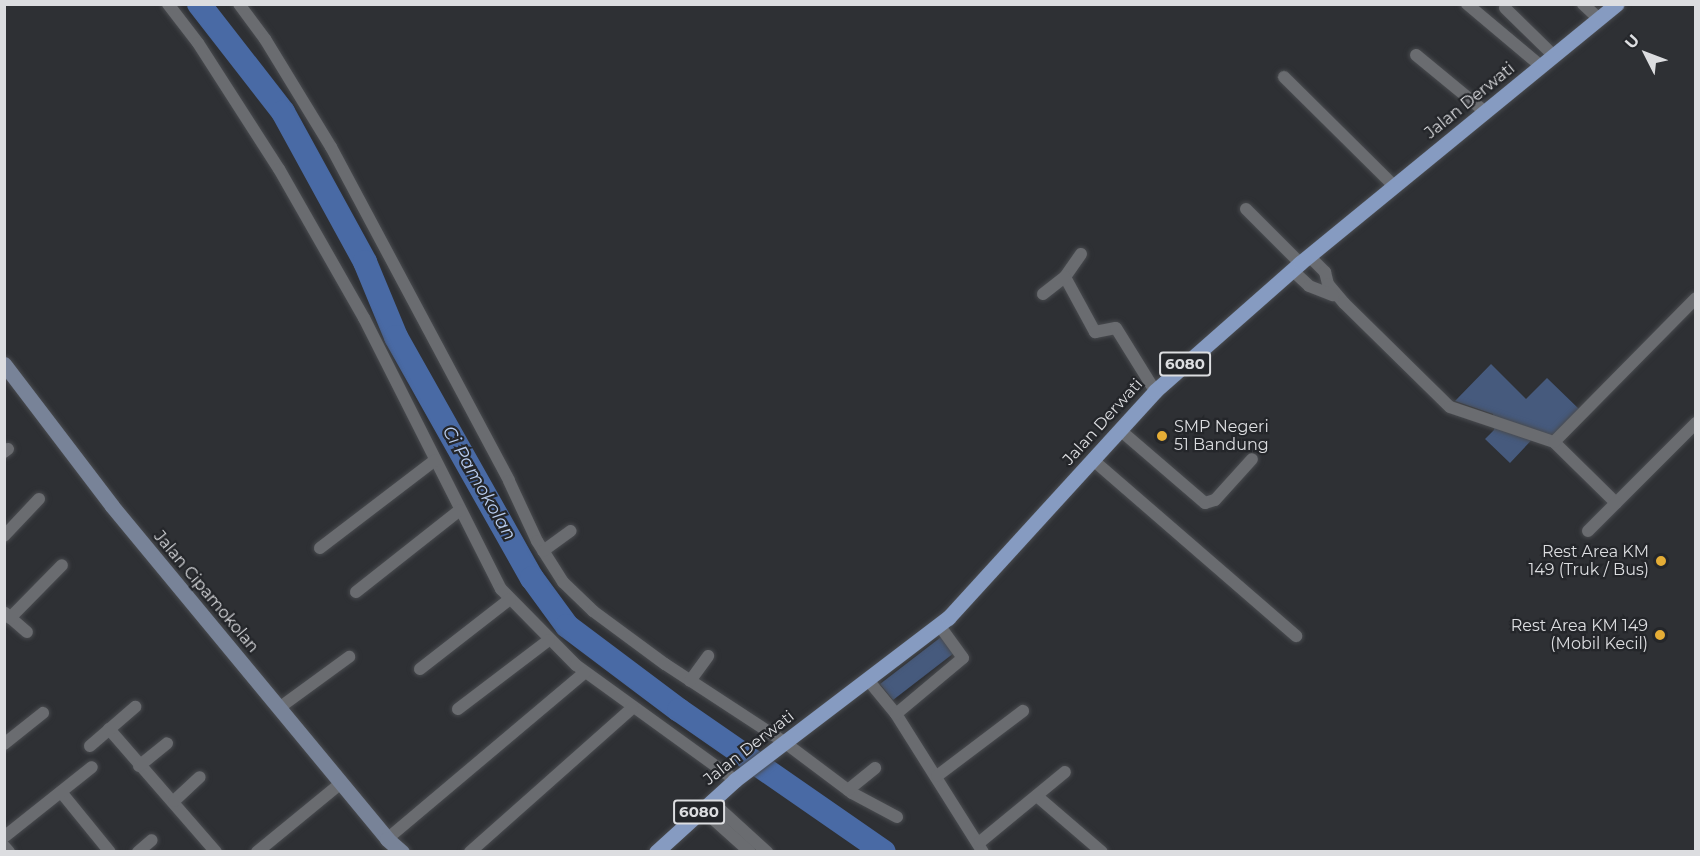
<!DOCTYPE html>
<style>
body{margin:0}
#map{position:relative;width:1700px;height:856px;overflow:hidden;background:#2e3034;font-family:Montserrat,sans-serif}
div>[style]{position:absolute}
.green>*{inset:0;background:#465a7d}
.river>*{height:24px;margin:-12px;padding:0 12px;transform-origin:12px;border-radius:12px;background:#496aa5}
.roads{filter:drop-shadow(0 0 2px #494b4f) drop-shadow(0 0 2px #494b4f)}
.street>*{height:12px;margin:-6px;padding:0 6px;transform-origin:6px;border-radius:6px;background:#6a6c70}
.secondary>*{height:15px;margin:-7.5px;padding:0 7.5px;transform-origin:7.5px;border-radius:7.5px;background:#788398}
.primary>*{height:15px;margin:-7.5px;padding:0 7.5px;transform-origin:7.5px;border-radius:7.5px;background:#869bc1}
.dots>*{width:16px;height:16px;translate:-50% -50%;box-sizing:border-box;border:3px solid #24262a;border-radius:50%}
span{translate:-50% -50%;white-space:nowrap;text-align:center;line-height:1.15;-webkit-text-stroke:4.5px #24262a;paint-order:stroke}
.shield-label span{padding:2px 4px;background:#24262a;border:2px solid;border-radius:4px;-webkit-text-stroke-width:0}
.shield-label{font-size:15px;color:#dcdde0;font-weight:700}
.street-label{font-size:16px;color:#dcdde0}
.poi-label{font-size:16px;color:#dcdde0}
.left{translate:0 -50%;text-align:left}
.right{translate:-100% -50%;text-align:right}
.water-label{font-size:18px;color:#b9cdef;font-style:italic}
.frame{position:absolute;inset:0;border:6px solid #dcdde0;pointer-events:none}
.north{position:absolute;left:1616px;top:24px;width:60px;height:60px;-webkit-text-stroke:4px #24262a;paint-order:stroke;rotate:312deg;font-size:16px;font-weight:700;line-height:24px;text-align:center;color:#dcdde0}
.north::after{content:'';display:block;margin:auto;width:21px;height:27px;background:#dcdde0;clip-path:polygon(50% 0,100% 100%,50% 72%,0 100%)}
</style>
<div id="map">
<div class="green">
<i style="clip-path:polygon(1491px 364px,1526px 399px,1547px 378px,1579px 409px,1553px 436px,1539px 432px,1510px 463px,1485px 439px,1494px 430px,1493px 414px,1455px 401px)"></i>
<i style="clip-path:polygon(941px 637px,954px 653px,893px 700px,880px 684px)"></i>
</div>
<div class="river">
<i style="left:199px;top:4px;width:137px;rotate:52.1deg"></i>
<i style="left:283px;top:112px;width:171px;rotate:61.3deg"></i>
<i style="left:365px;top:262px;width:81px;rotate:67.5deg"></i>
<i style="left:396px;top:337px;width:277px;rotate:60.6deg"></i>
<i style="left:532px;top:578px;width:59px;rotate:53.9deg"></i>
<i style="left:567px;top:626px;width:140px;rotate:36.9deg"></i>
<i style="left:679px;top:710px;width:249px;rotate:34.7deg"></i>
</div>
<div class="roads">
<div class="street">
<i style="left:168px;top:4px;width:49px;rotate:52.4deg"></i>
<i style="left:198px;top:43px;width:150px;rotate:57.3deg"></i>
<i style="left:279px;top:169px;width:172px;rotate:60.3deg"></i>
<i style="left:364px;top:318px;width:304px;rotate:63.2deg"></i>
<i style="left:501px;top:589px;width:107px;rotate:45.4deg"></i>
<i style="left:576px;top:665px;width:196px;rotate:35.9deg"></i>
<i style="left:239px;top:4px;width:44px;rotate:53.4deg"></i>
<i style="left:265px;top:39px;width:127px;rotate:58.6deg"></i>
<i style="left:331px;top:147px;width:378px;rotate:61.9deg"></i>
<i style="left:509px;top:481px;width:66px;rotate:65deg"></i>
<i style="left:537px;top:541px;width:49px;rotate:57.6deg"></i>
<i style="left:563px;top:582px;width:42px;rotate:44deg"></i>
<i style="left:593px;top:611px;width:89px;rotate:36.4deg"></i>
<i style="left:665px;top:664px;width:142px;rotate:33.2deg"></i>
<i style="left:784px;top:742px;width:85px;rotate:36.9deg"></i>
<i style="left:852px;top:793px;width:51px;rotate:28.1deg"></i>
<i style="left:1467px;top:4px;width:97px;rotate:40deg"></i>
<i style="left:1583px;top:4px;width:22px;rotate:43deg"></i>
<i style="left:1505px;top:8px;width:69px;rotate:44.4deg"></i>
<i style="left:1416px;top:55px;width:88px;rotate:39.5deg"></i>
<i style="left:1284px;top:77px;width:156px;rotate:44.7deg"></i>
<i style="left:1246px;top:209px;width:76px;rotate:45deg"></i>
<i style="left:1081px;top:254px;width:28px;rotate:125deg"></i>
<i style="left:1065px;top:277px;width:63px;rotate:61.4deg"></i>
<i style="left:1095px;top:332px;width:21px;rotate:-11deg"></i>
<i style="left:1116px;top:328px;width:74px;rotate:58.2deg"></i>
<i style="left:1309px;top:256px;width:23px;rotate:45deg"></i>
<i style="left:1325px;top:272px;width:12px;rotate:76deg"></i>
<i style="left:1328px;top:284px;width:25px;rotate:50deg"></i>
<i style="left:1344px;top:303px;width:148px;rotate:44.5deg"></i>
<i style="left:1450px;top:407px;width:110px;rotate:18.6deg"></i>
<i style="left:1554px;top:442px;width:87px;rotate:44.5deg"></i>
<i style="left:1292px;top:270px;width:23px;rotate:43deg"></i>
<i style="left:1309px;top:286px;width:26px;rotate:21deg"></i>
<i style="left:1043px;top:294px;width:28px;rotate:-38deg"></i>
<i style="left:1120px;top:430px;width:112px;rotate:40.7deg"></i>
<i style="left:1205px;top:503px;width:10px;rotate:-17deg"></i>
<i style="left:1215px;top:500px;width:55px;rotate:-47.9deg"></i>
<i style="left:1554px;top:442px;width:202px;rotate:-45.4deg"></i>
<i style="left:4px;top:452px;width:5px;rotate:-37deg"></i>
<i style="left:1093px;top:460px;width:269px;rotate:40.9deg"></i>
<i style="left:1588px;top:531px;width:153px;rotate:-45deg"></i>
<i style="left:4px;top:536px;width:51px;rotate:-46.6deg"></i>
<i style="left:320px;top:548px;width:145px;rotate:-37.4deg"></i>
<i style="left:543px;top:551px;width:34px;rotate:-36deg"></i>
<i style="left:356px;top:592px;width:132px;rotate:-38.3deg"></i>
<i style="left:5px;top:613px;width:29px;rotate:41deg"></i>
<i style="left:10px;top:618px;width:74px;rotate:-45.5deg"></i>
<i style="left:420px;top:669px;width:114px;rotate:-37.9deg"></i>
<i style="left:868px;top:680px;width:44px;rotate:50.5deg"></i>
<i style="left:896px;top:714px;width:163px;rotate:57.8deg"></i>
<i style="left:690px;top:681px;width:31px;rotate:-54deg"></i>
<i style="left:279px;top:708px;width:87px;rotate:-36.1deg"></i>
<i style="left:458px;top:709px;width:114px;rotate:-37.2deg"></i>
<i style="left:896px;top:714px;width:87px;rotate:-39.9deg"></i>
<i style="left:963px;top:658px;width:41px;rotate:-126deg"></i>
<i style="left:109px;top:729px;width:163px;rotate:49deg"></i>
<i style="left:4px;top:744px;width:50px;rotate:-38.5deg"></i>
<i style="left:90px;top:746px;width:60px;rotate:-40.9deg"></i>
<i style="left:139px;top:766px;width:36px;rotate:-39deg"></i>
<i style="left:937px;top:776px;width:108px;rotate:-37.1deg"></i>
<i style="left:848px;top:790px;width:35px;rotate:-39deg"></i>
<i style="left:61px;top:792px;width:77px;rotate:50.8deg"></i>
<i style="left:1038px;top:797px;width:84px;rotate:40.7deg"></i>
<i style="left:174px;top:801px;width:35px;rotate:-43deg"></i>
<i style="left:711px;top:801px;width:76px;rotate:42.3deg"></i>
<i style="left:702px;top:809px;width:64px;rotate:41.9deg"></i>
<i style="left:4px;top:837px;width:112px;rotate:-38.5deg"></i>
<i style="left:387px;top:839px;width:259px;rotate:-40.1deg"></i>
<i style="left:980px;top:842px;width:110px;rotate:-39.5deg"></i>
<i style="left:4px;top:846px;width:8px;rotate:50deg"></i>
<i style="left:138px;top:852px;width:18px;rotate:-41deg"></i>
<i style="left:257px;top:852px;width:109px;rotate:-39.4deg"></i>
<i style="left:470px;top:852px;width:217px;rotate:-41.6deg"></i>
</div>
<div class="secondary">
<i style="left:4px;top:364px;width:178px;rotate:52.7deg"></i>
<i style="left:112px;top:506px;width:432px;rotate:50.4deg"></i>
<i style="left:387px;top:839px;width:20px;rotate:41deg"></i>
</div>
<div class="primary">
<i style="left:656px;top:852px;width:107px;rotate:-42.3deg"></i>
<i style="left:735px;top:780px;width:268px;rotate:-37.3deg"></i>
<i style="left:948px;top:618px;width:307px;rotate:-47.6deg"></i>
<i style="left:1155px;top:391px;width:193px;rotate:-41.4deg"></i>
<i style="left:1300px;top:263px;width:409px;rotate:-39.3deg"></i>
</div>
</div>
<div class="dots">
<i style="left:1162px;top:436px;background:#e5ad36"></i>
<i style="left:1661px;top:561px;background:#e5ad36"></i>
<i style="left:1660px;top:635px;background:#e5ad36"></i>
</div>
<div class="shield-label">
<span style="left:1185px;top:364px">6080</span>
<span style="left:699px;top:812px">6080</span>
</div>
<div class="street-label">
<span style="left:1470px;top:101px;rotate:-39deg">Jalan Derwati</span>
<span style="left:1103px;top:422px;rotate:-48deg">Jalan Derwati</span>
<span style="left:206px;top:592px;rotate:50deg">Jalan Cipamokolan</span>
<span style="left:749px;top:748px;rotate:-38deg">Jalan Derwati</span>
</div>
<div class="poi-label">
<span class="left" style="left:1174px;top:436px">SMP Negeri<br>51 Bandung</span>
<span class="right" style="left:1649px;top:561px">Rest Area KM<br>149 (Truk / Bus)</span>
<span class="right" style="left:1648px;top:635px">Rest Area KM 149<br>(Mobil Kecil)</span>
</div>
<div class="water-label">
<span style="left:479px;top:483px;rotate:60deg">Ci Pamokolan</span>
</div>
<div class="frame"></div>
<div class="north">U</div>
</div>
